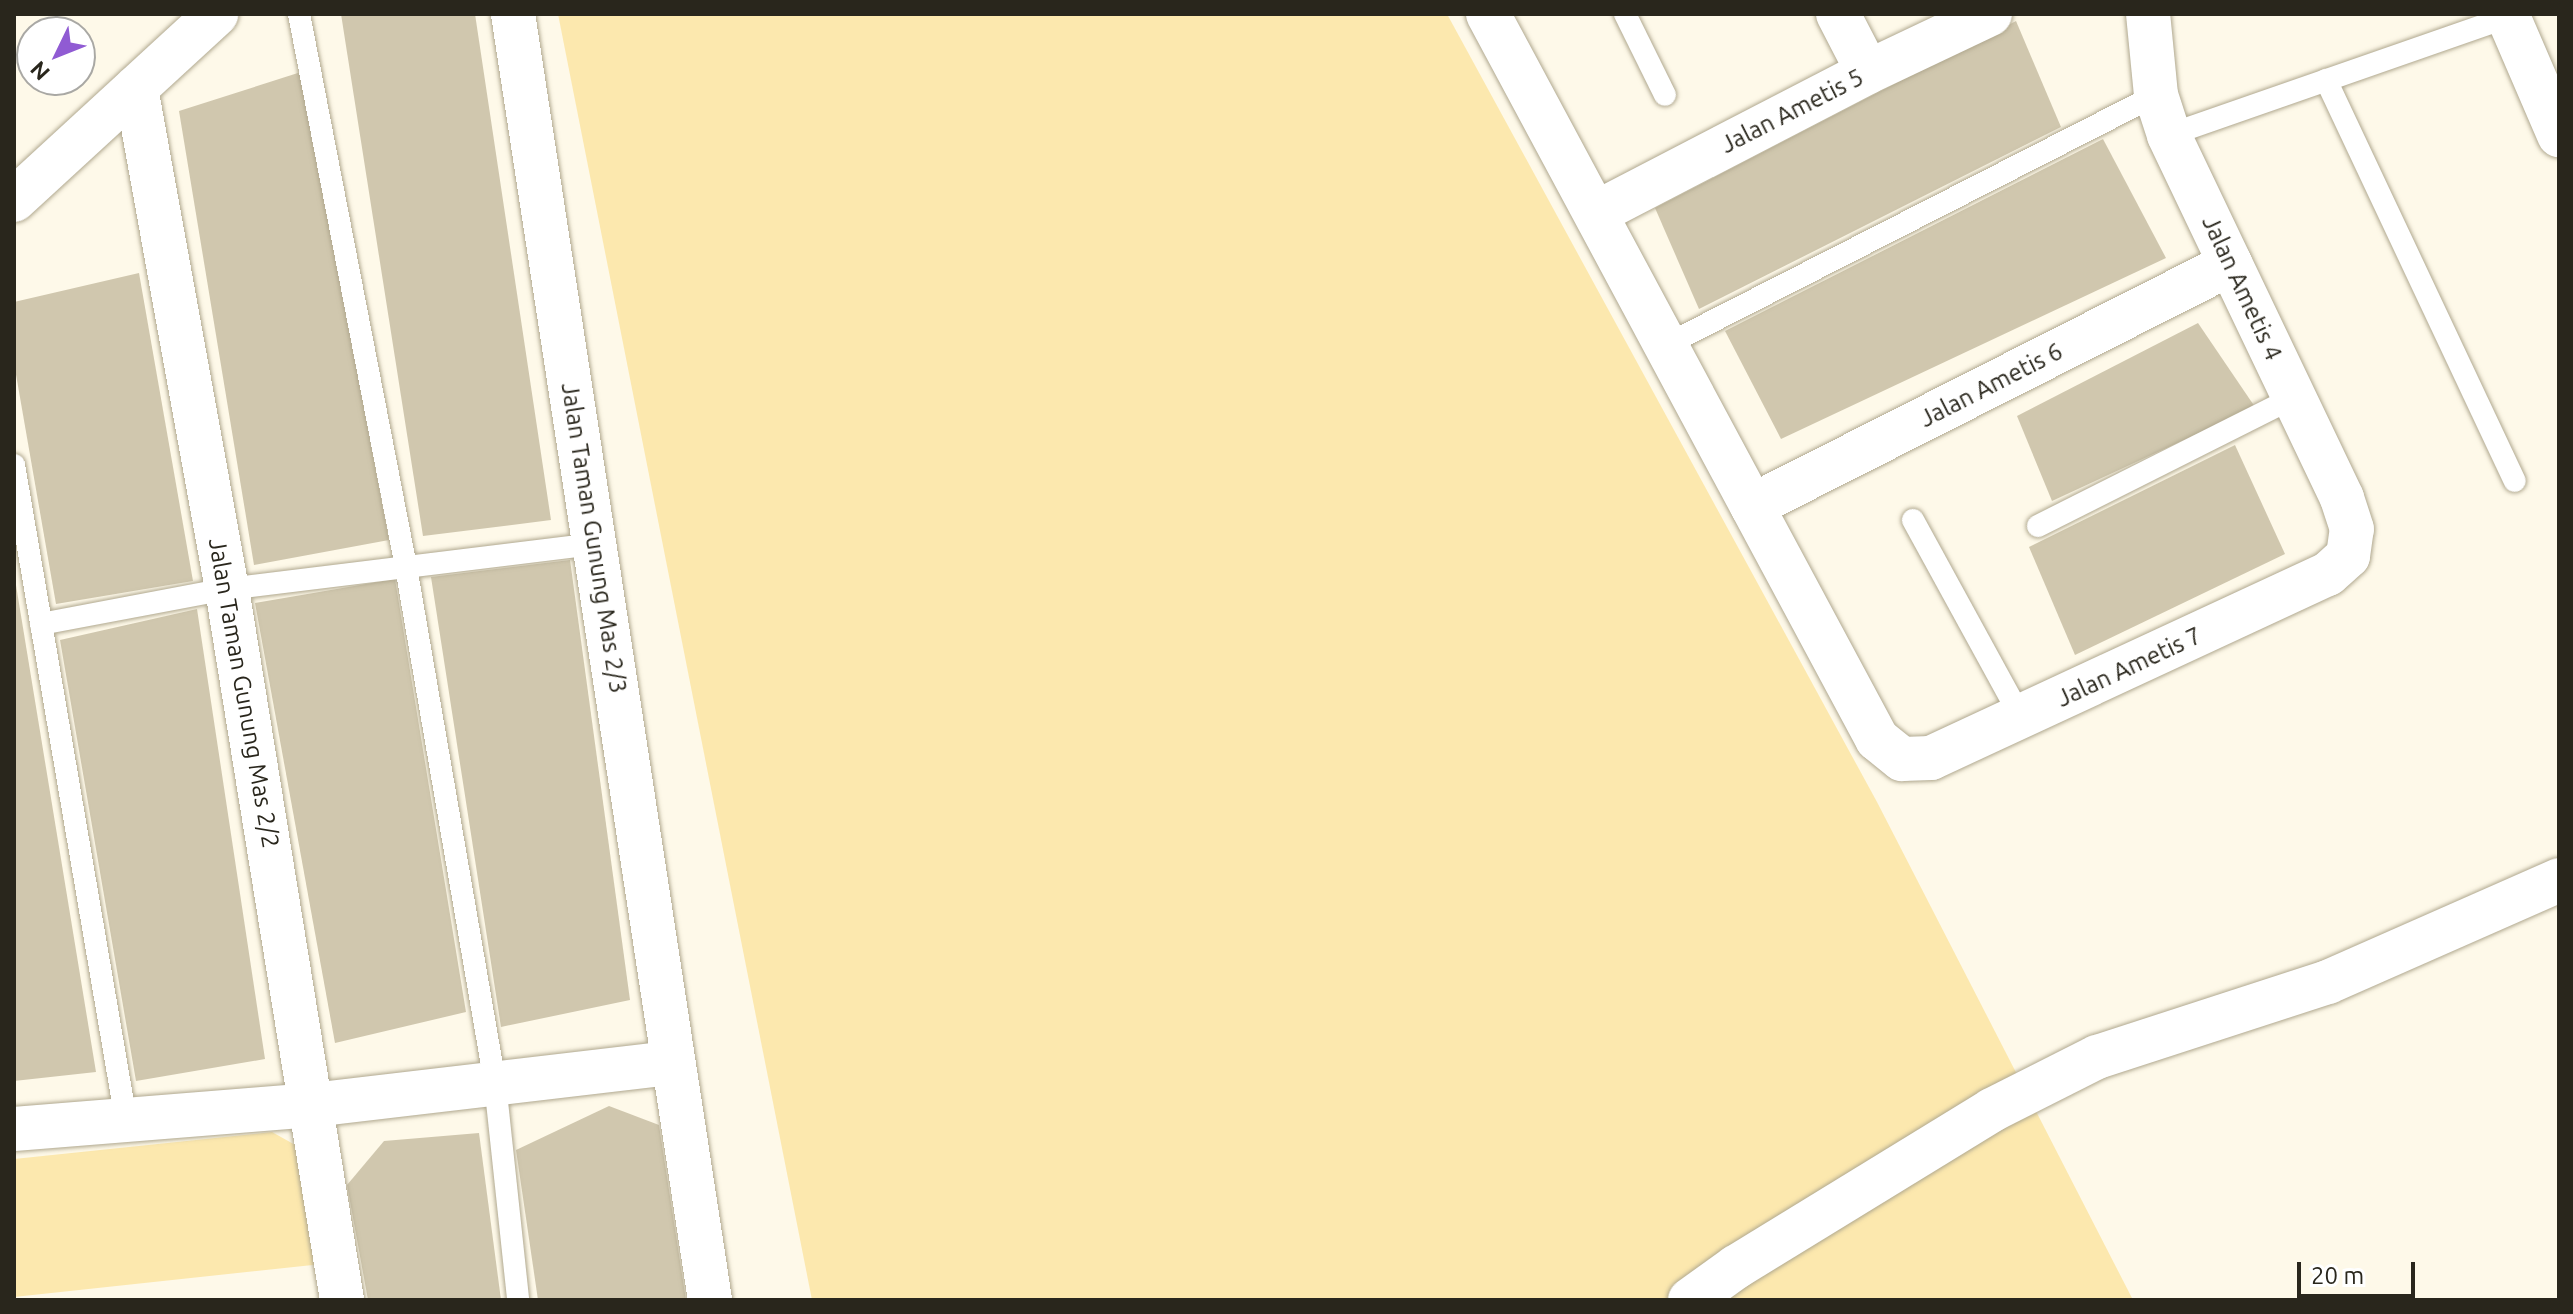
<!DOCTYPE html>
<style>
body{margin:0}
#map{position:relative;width:2573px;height:1314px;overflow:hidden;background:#fef9e9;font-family:Ubuntu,sans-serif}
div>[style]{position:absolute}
.green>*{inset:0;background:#fce8ae}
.building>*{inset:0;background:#d0c7ae}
.roads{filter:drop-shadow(0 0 2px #b0a88f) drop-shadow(0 0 2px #b0a88f)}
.lane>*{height:22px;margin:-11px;padding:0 11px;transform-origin:11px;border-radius:11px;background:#fff}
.street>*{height:44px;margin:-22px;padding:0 22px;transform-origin:22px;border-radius:22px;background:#fff}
span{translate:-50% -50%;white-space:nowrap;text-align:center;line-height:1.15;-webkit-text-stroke:8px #fff;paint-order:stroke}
.street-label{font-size:24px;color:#29261c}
.frame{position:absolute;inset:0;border:16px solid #29261c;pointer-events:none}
.north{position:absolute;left:16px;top:16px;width:80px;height:80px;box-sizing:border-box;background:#fff;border:2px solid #a9a8a4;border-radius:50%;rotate:227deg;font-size:22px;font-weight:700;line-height:32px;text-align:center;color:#29261c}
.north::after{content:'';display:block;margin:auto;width:28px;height:36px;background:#905bd3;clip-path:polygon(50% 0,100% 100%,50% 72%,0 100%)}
.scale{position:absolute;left:2297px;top:1262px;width:118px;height:36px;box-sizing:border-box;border:4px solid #29261c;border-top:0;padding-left:10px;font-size:24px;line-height:28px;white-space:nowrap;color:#29261c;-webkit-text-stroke:6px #fff;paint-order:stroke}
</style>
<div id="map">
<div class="green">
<i style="clip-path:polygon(558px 14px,1447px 14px,1877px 802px,2133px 1300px,812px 1300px)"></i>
<i style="clip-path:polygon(272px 1132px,306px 1151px,322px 1264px,14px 1297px,14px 1159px)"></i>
</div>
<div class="building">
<i style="clip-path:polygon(341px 14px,475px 14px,551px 520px,423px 536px)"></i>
<i style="clip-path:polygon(2016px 21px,2061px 127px,1699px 309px,1655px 208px)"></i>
<i style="clip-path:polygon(301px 72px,389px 540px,254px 565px,179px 111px)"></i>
<i style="clip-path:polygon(2103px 139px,2166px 258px,1781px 439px,1725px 331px)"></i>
<i style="clip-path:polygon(139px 273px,193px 581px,56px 604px,14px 363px,14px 302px)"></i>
<i style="clip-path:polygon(2198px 323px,2255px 407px,2052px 501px,2017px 416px)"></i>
<i style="clip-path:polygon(2235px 445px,2285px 554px,2075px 655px,2029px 547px)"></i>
<i style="clip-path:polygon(570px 560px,630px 1000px,501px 1027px,431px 577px)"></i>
<i style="clip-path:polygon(14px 573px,96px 1072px,14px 1081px)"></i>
<i style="clip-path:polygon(395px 579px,466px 1012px,335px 1043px,255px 603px)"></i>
<i style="clip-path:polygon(197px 609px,265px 1059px,136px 1081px,60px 640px)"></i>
<i style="clip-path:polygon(609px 1106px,659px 1125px,686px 1300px,538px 1300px,516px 1150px)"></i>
<i style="clip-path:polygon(479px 1133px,501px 1300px,368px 1300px,347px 1185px,384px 1141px)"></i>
</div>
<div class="roads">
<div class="lane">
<i style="left:299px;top:14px;width:563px;rotate:79.05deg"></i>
<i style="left:406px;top:567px;width:524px;rotate:80.21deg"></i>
<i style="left:495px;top:1083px;width:218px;rotate:83.9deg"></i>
<i style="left:1625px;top:14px;width:90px;rotate:63.7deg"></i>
<i style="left:2326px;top:80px;width:443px;rotate:64.8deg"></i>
<i style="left:2169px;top:135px;width:359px;rotate:-19.2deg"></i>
<i style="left:1666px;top:345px;width:550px;rotate:-27.03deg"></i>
<i style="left:14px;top:465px;width:665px;rotate:80.3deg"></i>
<i style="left:1913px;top:520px;width:225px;rotate:61.3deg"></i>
<i style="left:2038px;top:526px;width:287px;rotate:-26.7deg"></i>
<i style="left:41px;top:624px;width:189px;rotate:-10.7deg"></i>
<i style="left:227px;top:589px;width:372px;rotate:-7deg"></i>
</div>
<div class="street">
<i style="left:513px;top:14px;width:1301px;rotate:81.29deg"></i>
<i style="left:1488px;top:14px;width:823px;rotate:61.78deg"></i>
<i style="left:1877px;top:739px;width:32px;rotate:39deg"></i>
<i style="left:1902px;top:759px;width:29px;rotate:-2deg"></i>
<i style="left:1931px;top:758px;width:438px;rotate:-24.9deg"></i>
<i style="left:2328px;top:574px;width:27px;rotate:-42deg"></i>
<i style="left:2348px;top:556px;width:27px;rotate:-82deg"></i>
<i style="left:2352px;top:529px;width:33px;rotate:-108deg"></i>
<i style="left:2342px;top:498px;width:402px;rotate:-115.5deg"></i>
<i style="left:2169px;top:135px;width:42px;rotate:-108deg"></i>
<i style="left:2156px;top:95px;width:81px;rotate:-95.6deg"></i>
<i style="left:1838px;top:14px;width:65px;rotate:62.7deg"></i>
<i style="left:2507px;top:14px;width:132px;rotate:66.7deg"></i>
<i style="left:136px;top:88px;width:509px;rotate:79.71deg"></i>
<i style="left:227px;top:589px;width:720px;rotate:80.81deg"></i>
<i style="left:14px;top:200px;width:275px;rotate:-42.6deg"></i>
<i style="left:1596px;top:213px;width:306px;rotate:-27.4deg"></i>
<i style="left:1868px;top:72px;width:135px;rotate:-25.4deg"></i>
<i style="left:1752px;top:506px;width:536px;rotate:-26.85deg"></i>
<i style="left:14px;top:1129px;width:299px;rotate:-4.6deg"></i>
<i style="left:312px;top:1105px;width:361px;rotate:-6.7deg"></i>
<i style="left:1690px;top:1300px;width:57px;rotate:-35.7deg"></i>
<i style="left:1736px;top:1267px;width:300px;rotate:-31.5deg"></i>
<i style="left:1992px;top:1110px;width:118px;rotate:-26.8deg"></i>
<i style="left:2097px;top:1057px;width:243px;rotate:-18deg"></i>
<i style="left:2328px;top:982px;width:253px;rotate:-23.8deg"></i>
</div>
</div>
<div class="street-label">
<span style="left:1792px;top:111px;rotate:-27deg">Jalan Ametis 5</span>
<span style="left:2242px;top:288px;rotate:65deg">Jalan Ametis 4</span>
<span style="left:1991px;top:385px;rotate:-27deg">Jalan Ametis 6</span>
<span style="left:594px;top:538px;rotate:81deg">Jalan Taman Gunung Mas 2/3</span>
<span style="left:2129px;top:667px;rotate:-25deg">Jalan Ametis 7</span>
<span style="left:244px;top:693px;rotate:80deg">Jalan Taman Gunung Mas 2/2</span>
</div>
<div class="frame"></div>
<div class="north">N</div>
<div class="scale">20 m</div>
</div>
